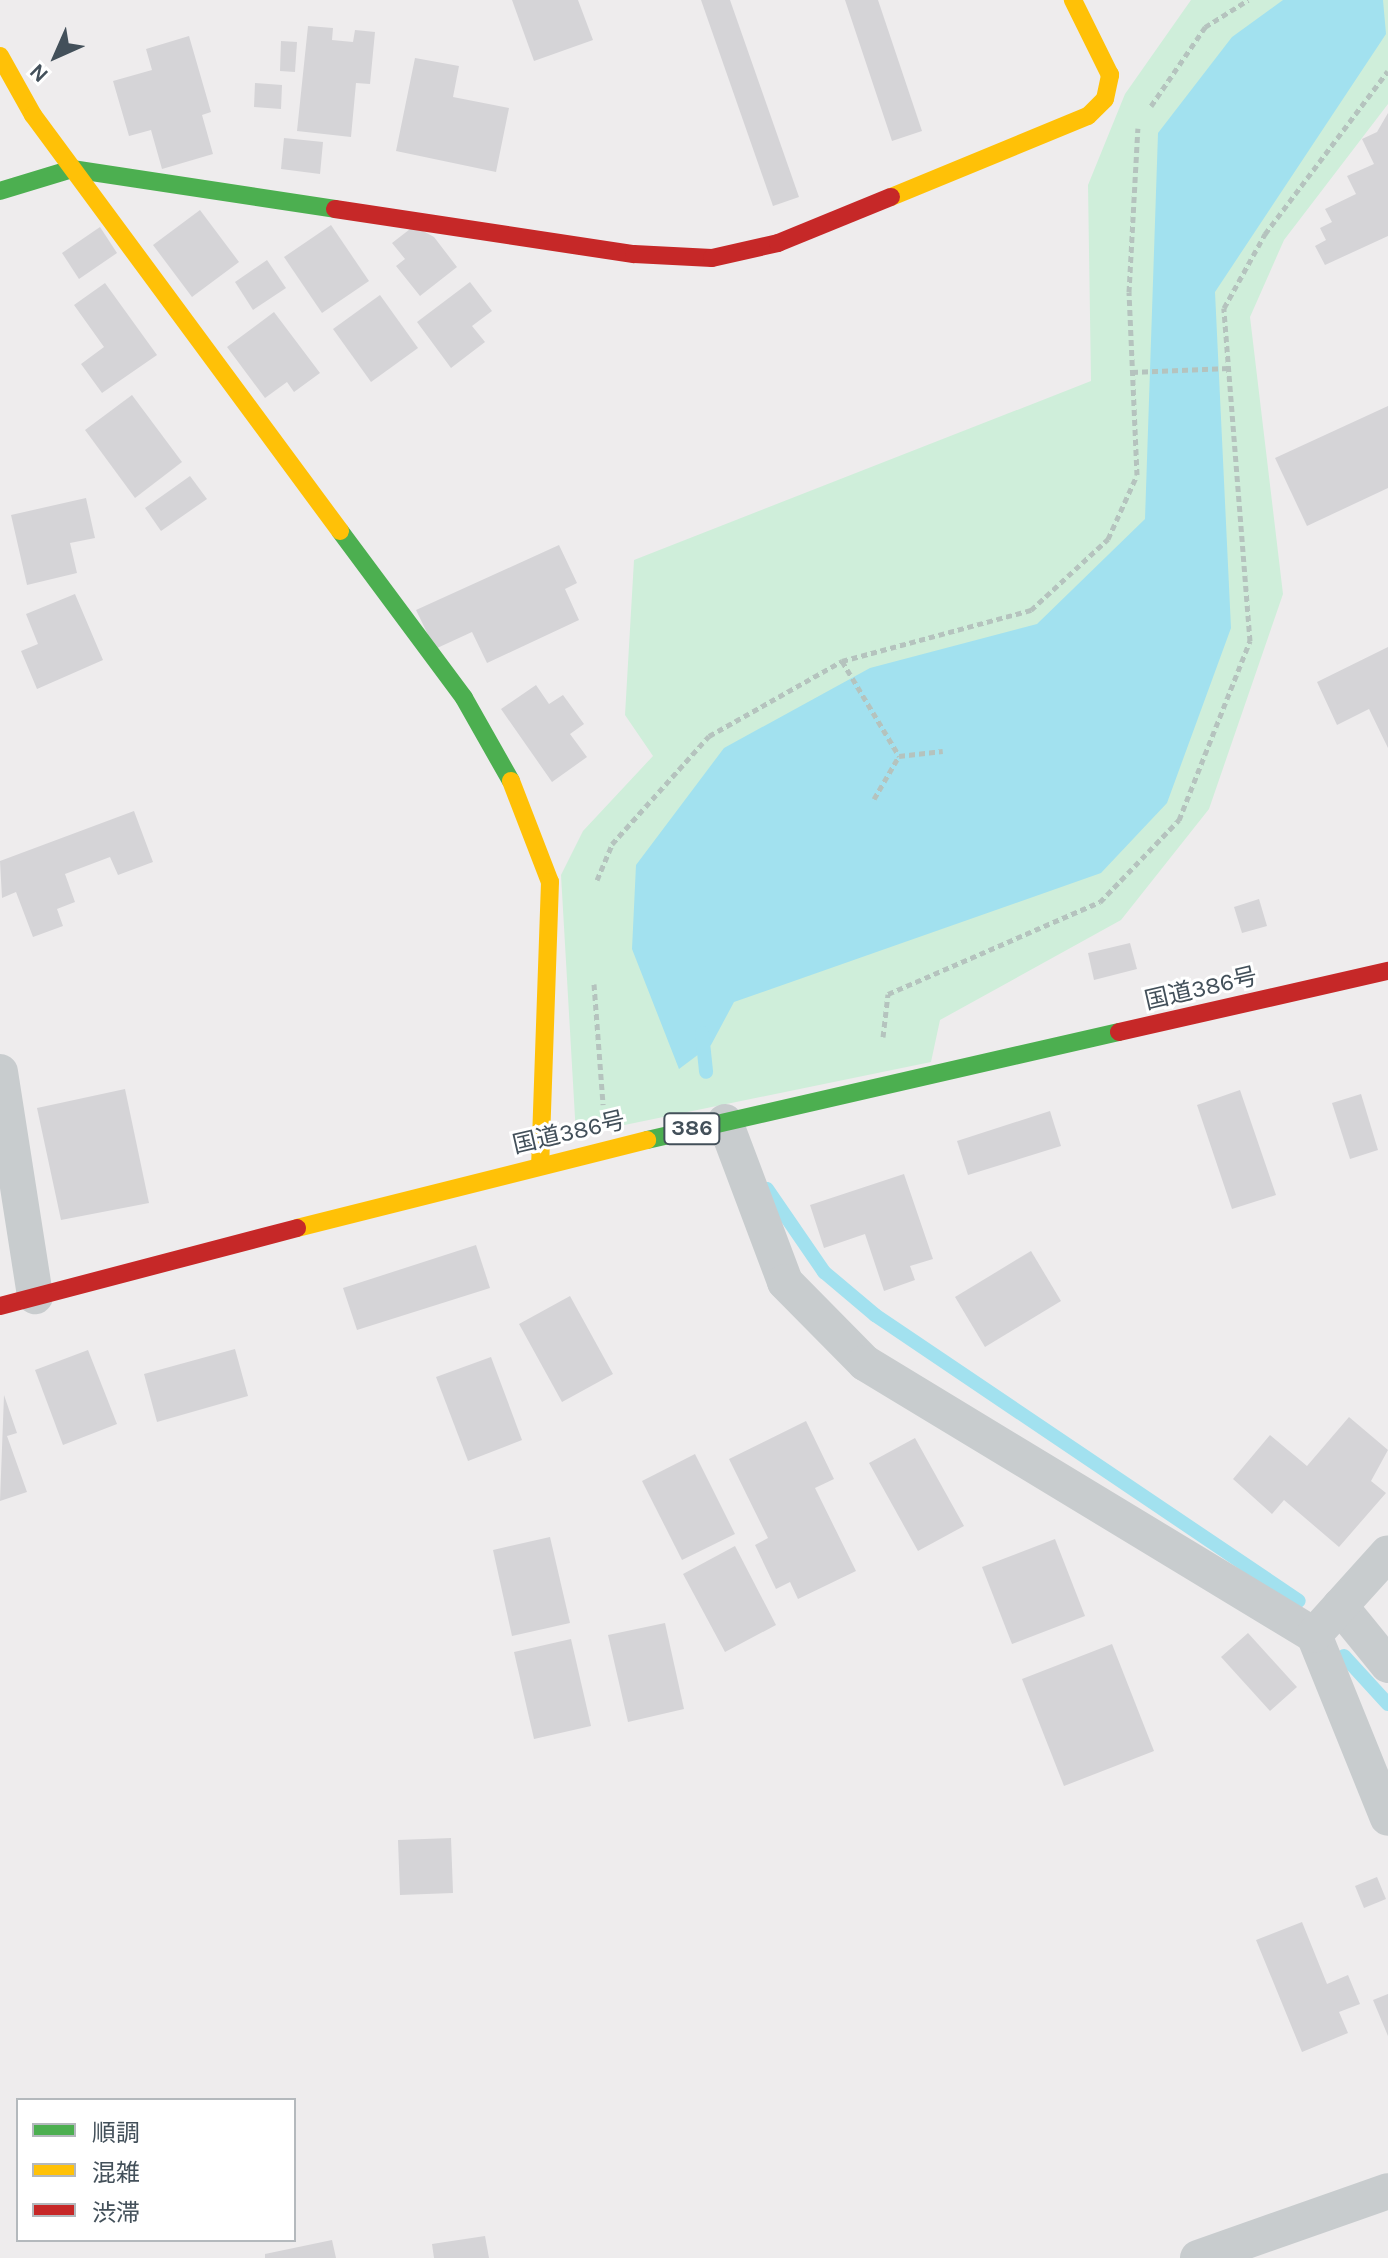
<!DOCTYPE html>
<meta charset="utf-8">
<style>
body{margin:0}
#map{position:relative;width:1388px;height:2258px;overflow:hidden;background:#eeeced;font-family:Karla,"Noto Sans JP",sans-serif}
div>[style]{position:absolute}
.green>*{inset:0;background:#cfeeda}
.water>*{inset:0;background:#a2e1ef}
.stream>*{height:14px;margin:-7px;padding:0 7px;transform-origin:7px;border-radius:7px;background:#a2e1ef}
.building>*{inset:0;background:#d5d4d7}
.path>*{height:5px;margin-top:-2.5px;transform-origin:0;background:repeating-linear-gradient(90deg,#b5c3be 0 6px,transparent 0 10px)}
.street>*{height:36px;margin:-18px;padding:0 18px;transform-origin:18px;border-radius:18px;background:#c8ccce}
.fast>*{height:18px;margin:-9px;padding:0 9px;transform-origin:9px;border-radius:9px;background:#4caf50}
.slow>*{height:18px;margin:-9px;padding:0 9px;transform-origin:9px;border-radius:9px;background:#ffc107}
.jam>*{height:18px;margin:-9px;padding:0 9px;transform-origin:9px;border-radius:9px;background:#c62828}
span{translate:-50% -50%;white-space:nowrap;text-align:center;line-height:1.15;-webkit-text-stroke:6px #fff;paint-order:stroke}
.shield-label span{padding:2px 6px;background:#fff;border:2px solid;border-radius:6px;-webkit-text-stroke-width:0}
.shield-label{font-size:22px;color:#43505a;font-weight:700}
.street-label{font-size:24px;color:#43505a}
.legend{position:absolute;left:16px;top:2098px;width:280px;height:144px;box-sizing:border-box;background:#fff;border:2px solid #b4b9bd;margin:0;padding:10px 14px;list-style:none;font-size:24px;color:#43505a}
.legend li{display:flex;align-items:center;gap:16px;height:40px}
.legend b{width:40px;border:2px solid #b4b9bd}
.north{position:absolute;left:16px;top:16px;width:80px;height:80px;-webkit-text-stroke:6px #fff;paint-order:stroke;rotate:225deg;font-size:22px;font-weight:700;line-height:32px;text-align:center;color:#43505a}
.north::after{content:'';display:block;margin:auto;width:28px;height:36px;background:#43505a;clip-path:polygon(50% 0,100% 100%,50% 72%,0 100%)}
</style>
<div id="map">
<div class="green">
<i style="clip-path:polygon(1191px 0,1388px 0,1388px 104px,1284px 240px,1250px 317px,1283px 594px,1209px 809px,1121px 920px,940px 1020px,931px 1062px,576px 1135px,561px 875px,583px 831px,653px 756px,625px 715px,634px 560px,1091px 381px,1088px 185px,1125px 94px)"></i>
</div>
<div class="water">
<i style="clip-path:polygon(1283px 0,1383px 0,1386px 34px,1215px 292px,1231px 628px,1167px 803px,1101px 873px,734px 1002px,711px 1045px,679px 1069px,632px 949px,636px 865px,724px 748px,870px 668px,1037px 624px,1145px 519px,1158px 133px,1232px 37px)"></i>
</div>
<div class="stream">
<i style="left:702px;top:1033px;width:39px;rotate:84deg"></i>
<i style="left:767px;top:1189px;width:101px;rotate:55.5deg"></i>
<i style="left:824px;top:1272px;width:67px;rotate:40.1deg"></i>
<i style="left:875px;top:1315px;width:511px;rotate:34deg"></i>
<i style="left:1344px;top:1656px;width:65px;rotate:47.5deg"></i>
</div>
<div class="building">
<i style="clip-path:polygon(512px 0,578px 0,593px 40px,534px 61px)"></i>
<i style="clip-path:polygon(701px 0,730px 0,799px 197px,773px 206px)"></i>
<i style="clip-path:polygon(845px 0,878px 0,922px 131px,892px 141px)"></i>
<i style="clip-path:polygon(308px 26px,333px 28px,332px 40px,353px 42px,355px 30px,375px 32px,370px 84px,356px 83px,351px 137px,297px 131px)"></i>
<i style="clip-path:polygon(189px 36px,211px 112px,202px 115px,213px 154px,162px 169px,151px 130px,129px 136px,113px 81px,152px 70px,146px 49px)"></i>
<i style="clip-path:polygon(281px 41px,297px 42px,295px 72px,280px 71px)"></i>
<i style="clip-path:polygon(415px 58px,459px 66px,453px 97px,509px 108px,496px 172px,396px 151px)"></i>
<i style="clip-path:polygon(255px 83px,282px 85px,281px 109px,254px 107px)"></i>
<i style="clip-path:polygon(1388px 113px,1388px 236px,1325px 265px,1315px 246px,1326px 240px,1320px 228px,1332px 222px,1325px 209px,1356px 194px,1347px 176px,1374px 164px,1362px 139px,1377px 132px)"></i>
<i style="clip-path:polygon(284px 138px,323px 142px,320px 174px,281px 169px)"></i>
<i style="clip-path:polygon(200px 210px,239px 262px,192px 297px,153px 245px)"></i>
<i style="clip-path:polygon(331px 225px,369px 281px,322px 313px,284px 257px)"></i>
<i style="clip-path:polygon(414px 226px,434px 237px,457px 267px,420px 296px,396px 266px,405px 259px,392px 243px)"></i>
<i style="clip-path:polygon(100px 227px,117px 253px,79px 279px,62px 253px)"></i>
<i style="clip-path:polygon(267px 260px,286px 288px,253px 310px,235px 282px)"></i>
<i style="clip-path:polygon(470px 282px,492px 311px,472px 326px,485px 342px,451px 368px,417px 322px)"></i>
<i style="clip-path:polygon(105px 283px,157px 355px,102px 393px,81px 364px,104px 347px,74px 305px)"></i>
<i style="clip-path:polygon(380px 295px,418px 348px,371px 382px,333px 329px)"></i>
<i style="clip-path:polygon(274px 312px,320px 373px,294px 392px,287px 382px,265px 398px,227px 347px)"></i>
<i style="clip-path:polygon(132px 395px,182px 462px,135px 498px,85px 430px)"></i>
<i style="clip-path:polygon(1388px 406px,1388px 488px,1307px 526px,1275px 458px)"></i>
<i style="clip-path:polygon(190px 476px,207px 499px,161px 531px,145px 508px)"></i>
<i style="clip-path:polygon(86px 498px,95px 538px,70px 543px,77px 573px,27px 585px,11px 515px)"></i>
<i style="clip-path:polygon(559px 545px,577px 583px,565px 589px,579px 620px,487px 663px,472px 632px,435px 649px,416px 610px)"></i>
<i style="clip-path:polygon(75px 594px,103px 660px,37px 689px,21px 651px,38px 644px,26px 614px)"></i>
<i style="clip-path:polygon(1388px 647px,1388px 748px,1369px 709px,1337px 725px,1317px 682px)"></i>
<i style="clip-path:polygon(536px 685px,549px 704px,563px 695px,584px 724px,570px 734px,587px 757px,552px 782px,501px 709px)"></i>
<i style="clip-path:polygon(134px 811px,153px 862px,118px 875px,110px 857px,65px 874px,75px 902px,57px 909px,63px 926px,33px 937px,16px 892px,2px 898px,0 861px)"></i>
<i style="clip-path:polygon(1259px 899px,1267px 926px,1242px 933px,1234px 907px)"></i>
<i style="clip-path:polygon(1130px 943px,1137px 969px,1094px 980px,1088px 953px)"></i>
<i style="clip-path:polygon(125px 1089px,149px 1203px,61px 1220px,37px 1108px)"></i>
<i style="clip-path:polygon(1240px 1090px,1276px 1195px,1232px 1209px,1197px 1105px)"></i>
<i style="clip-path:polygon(1361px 1094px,1378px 1150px,1350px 1159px,1332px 1103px)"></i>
<i style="clip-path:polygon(1050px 1111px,1061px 1146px,968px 1175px,957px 1141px)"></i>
<i style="clip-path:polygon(904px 1174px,933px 1259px,910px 1266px,915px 1280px,884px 1291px,865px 1234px,824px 1248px,810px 1205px)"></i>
<i style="clip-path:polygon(476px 1245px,490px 1288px,357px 1330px,343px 1288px)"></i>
<i style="clip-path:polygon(1031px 1251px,1061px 1301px,985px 1347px,955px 1297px)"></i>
<i style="clip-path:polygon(570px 1296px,613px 1374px,562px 1402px,519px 1324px)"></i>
<i style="clip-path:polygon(235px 1349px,248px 1396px,157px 1422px,144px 1374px)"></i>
<i style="clip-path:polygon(88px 1350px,117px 1424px,63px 1445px,35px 1370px)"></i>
<i style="clip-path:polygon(491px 1357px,522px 1440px,468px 1461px,436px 1377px)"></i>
<i style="clip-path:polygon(4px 1395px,17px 1433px,7px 1436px,27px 1492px,0 1501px)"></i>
<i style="clip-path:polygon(1349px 1417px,1388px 1450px,1371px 1481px,1386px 1493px,1339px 1547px,1284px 1500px,1272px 1514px,1233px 1479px,1270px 1435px,1307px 1466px)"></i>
<i style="clip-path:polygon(806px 1421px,834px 1479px,815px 1488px,856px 1571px,798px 1599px,790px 1582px,776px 1589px,755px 1545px,768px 1538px,729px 1459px)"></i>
<i style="clip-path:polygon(915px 1438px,964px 1526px,918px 1551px,869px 1463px)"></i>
<i style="clip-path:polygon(695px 1454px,735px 1534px,682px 1560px,642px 1481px)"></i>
<i style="clip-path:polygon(550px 1537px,570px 1623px,512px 1636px,493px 1550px)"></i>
<i style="clip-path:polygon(1055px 1539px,1085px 1616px,1012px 1644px,982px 1567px)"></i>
<i style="clip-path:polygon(735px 1546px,776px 1625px,725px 1652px,683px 1574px)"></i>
<i style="clip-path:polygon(665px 1623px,684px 1709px,628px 1722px,608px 1635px)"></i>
<i style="clip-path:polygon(1248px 1633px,1297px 1687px,1270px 1711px,1221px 1657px)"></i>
<i style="clip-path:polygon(571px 1639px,591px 1726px,534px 1739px,514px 1652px)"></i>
<i style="clip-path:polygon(1112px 1644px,1154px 1751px,1064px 1786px,1022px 1679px)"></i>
<i style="clip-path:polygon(451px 1838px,453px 1893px,400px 1895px,398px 1840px)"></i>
<i style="clip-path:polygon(1377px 1877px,1386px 1899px,1364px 1908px,1355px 1886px)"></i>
<i style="clip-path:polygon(1302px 1922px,1327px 1984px,1348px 1975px,1360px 2004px,1339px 2012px,1348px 2033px,1302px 2052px,1256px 1940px)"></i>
<i style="clip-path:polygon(1388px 1994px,1388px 2036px,1373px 2000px)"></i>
<i style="clip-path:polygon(485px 2236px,489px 2258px,434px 2258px,432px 2244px)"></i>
<i style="clip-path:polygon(332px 2240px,336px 2258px,265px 2258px,265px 2254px)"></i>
</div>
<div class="path">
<i style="left:1151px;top:106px;width:96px;rotate:-55.6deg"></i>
<i style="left:1205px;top:27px;width:51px;rotate:-32.1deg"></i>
<i style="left:1132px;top:372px;width:97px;rotate:-2.4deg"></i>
<i style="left:842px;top:661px;width:111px;rotate:59deg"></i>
<i style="left:874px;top:799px;width:50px;rotate:-59.8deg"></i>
<i style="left:899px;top:756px;width:44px;rotate:-6.5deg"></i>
<i style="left:597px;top:880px;width:39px;rotate:-67deg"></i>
<i style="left:612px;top:844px;width:145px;rotate:-48.1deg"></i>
<i style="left:709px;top:736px;width:153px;rotate:-29.4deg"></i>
<i style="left:842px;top:661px;width:196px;rotate:-15.1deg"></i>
<i style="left:1031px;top:610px;width:105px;rotate:-42.7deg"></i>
<i style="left:1108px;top:539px;width:70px;rotate:-65.6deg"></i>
<i style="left:1137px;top:475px;width:183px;rotate:-92.5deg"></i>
<i style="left:1129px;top:292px;width:164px;rotate:-86.9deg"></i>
<i style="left:594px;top:984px;width:121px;rotate:85.7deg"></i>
<i style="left:883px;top:1037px;width:43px;rotate:-83.4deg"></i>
<i style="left:888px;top:994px;width:231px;rotate:-23.5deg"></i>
<i style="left:1100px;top:902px;width:114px;rotate:-46.1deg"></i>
<i style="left:1179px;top:820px;width:193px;rotate:-68.4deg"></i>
<i style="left:1250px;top:641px;width:334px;rotate:-94.5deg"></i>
<i style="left:1224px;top:308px;width:85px;rotate:-61deg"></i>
<i style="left:1265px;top:234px;width:204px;rotate:-53deg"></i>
</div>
<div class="street">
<i style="left:0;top:1072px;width:227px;rotate:81.1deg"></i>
<i style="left:725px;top:1122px;width:171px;rotate:69.4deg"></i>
<i style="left:785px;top:1282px;width:114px;rotate:45.4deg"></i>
<i style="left:865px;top:1363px;width:525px;rotate:31.21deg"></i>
<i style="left:1314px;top:1635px;width:197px;rotate:68deg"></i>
<i style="left:1340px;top:1606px;width:76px;rotate:50.9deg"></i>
<i style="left:1314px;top:1635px;width:110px;rotate:-47.9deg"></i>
<i style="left:1198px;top:2258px;width:201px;rotate:-19.4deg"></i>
</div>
<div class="fast">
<i style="left:0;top:191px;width:75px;rotate:-17deg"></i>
<i style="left:72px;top:169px;width:266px;rotate:8.6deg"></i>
<i style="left:340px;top:531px;width:208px;rotate:53.4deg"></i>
<i style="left:464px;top:698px;width:95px;rotate:60.5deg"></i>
<i style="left:647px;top:1140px;width:484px;rotate:-12.9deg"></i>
</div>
<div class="slow">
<i style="left:0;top:56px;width:68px;rotate:60.8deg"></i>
<i style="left:33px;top:115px;width:517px;rotate:53.57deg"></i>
<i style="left:891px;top:197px;width:213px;rotate:-22.4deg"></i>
<i style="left:1088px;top:116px;width:24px;rotate:-45deg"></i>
<i style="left:1105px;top:99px;width:25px;rotate:-78deg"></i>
<i style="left:1110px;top:75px;width:84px;rotate:-116.3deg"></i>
<i style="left:511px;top:781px;width:108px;rotate:68.9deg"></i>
<i style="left:550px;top:882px;width:282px;rotate:92deg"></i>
<i style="left:297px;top:1228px;width:361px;rotate:-14.1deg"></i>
</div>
<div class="jam">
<i style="left:335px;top:209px;width:302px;rotate:8.6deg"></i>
<i style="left:634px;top:254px;width:78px;rotate:2.9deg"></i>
<i style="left:712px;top:258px;width:68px;rotate:-12.8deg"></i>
<i style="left:778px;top:243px;width:122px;rotate:-22.2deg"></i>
<i style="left:1119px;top:1032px;width:276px;rotate:-12.8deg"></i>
<i style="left:0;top:1306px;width:307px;rotate:-14.7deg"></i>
</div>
<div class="shield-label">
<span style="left:692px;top:1129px">386</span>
</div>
<div class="street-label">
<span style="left:1201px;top:989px;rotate:-13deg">国道386号</span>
<span style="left:569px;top:1133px;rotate:-13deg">国道386号</span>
</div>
<ul class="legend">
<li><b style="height:10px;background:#4caf50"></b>順調</li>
<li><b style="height:10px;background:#ffc107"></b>混雑</li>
<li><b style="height:10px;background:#c62828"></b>渋滞</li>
</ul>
<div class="north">N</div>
</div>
